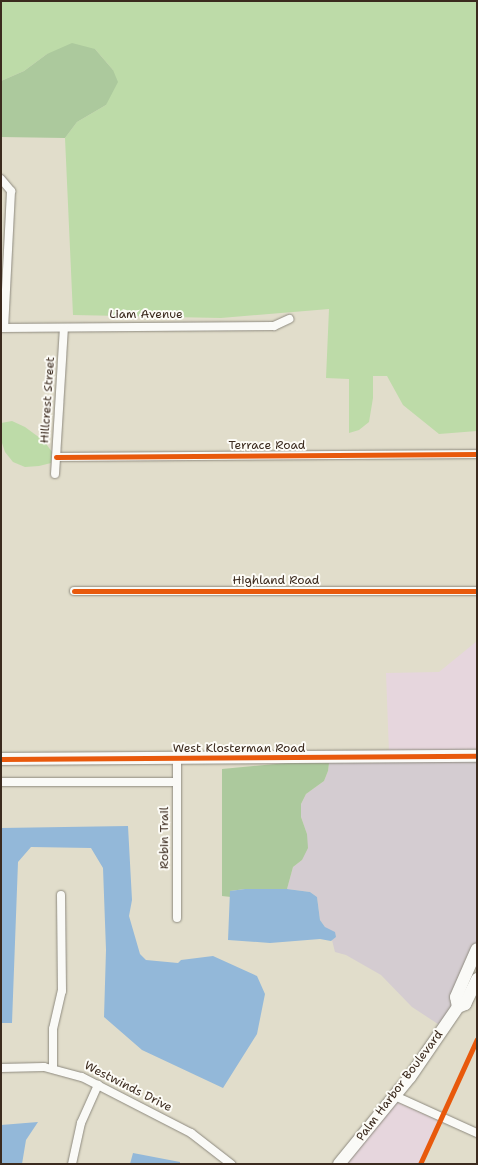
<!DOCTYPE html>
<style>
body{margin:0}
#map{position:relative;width:478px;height:1165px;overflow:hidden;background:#e1ddcb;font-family:"Shantell Sans",sans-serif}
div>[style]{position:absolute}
.built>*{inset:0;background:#e6d6dd}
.industrial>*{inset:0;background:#d4ccd1}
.green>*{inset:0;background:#bddba8}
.forest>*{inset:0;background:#acc99d}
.water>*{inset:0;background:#93b8d9}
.roads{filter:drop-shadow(0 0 1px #8e8a7f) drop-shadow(0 0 1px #8e8a7f)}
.street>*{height:8px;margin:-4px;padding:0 4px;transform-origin:4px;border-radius:4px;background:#fafaf7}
.secondary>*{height:12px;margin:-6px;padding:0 6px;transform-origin:6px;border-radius:6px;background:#fafaf7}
.cycleway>*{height:5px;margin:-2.5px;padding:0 2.5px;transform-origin:2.5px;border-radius:2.5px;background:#e8590c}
span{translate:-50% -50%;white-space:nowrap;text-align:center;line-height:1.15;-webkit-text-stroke:4px #fdfcf7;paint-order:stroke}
.street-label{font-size:12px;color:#3b2a1e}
.frame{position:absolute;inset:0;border:2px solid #3b2a1e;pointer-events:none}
</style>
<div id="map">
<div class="built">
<i style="clip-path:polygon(477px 641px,477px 752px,389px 753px,386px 673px,439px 672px)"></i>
<i style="clip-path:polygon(397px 1102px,441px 1122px,422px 1164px,345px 1164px)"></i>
</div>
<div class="industrial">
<i style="clip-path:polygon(477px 761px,477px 954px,441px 1026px,412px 1007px,381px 975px,346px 955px,335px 952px,332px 940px,336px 937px,325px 927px,320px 920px,317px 897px,310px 892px,287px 889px,293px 867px,302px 860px,307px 834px,301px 817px,301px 804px,306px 794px,324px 781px,328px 771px,329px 763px)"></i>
</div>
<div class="green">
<i style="clip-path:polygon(1px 1px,477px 1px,477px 431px,439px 434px,403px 405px,387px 376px,373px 376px,373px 398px,369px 422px,359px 430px,349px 433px,349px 379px,326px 378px,329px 309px,221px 318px,73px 315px,65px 138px,77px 122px,106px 105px,113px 70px,95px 49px,47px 54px,24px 71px,1px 81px)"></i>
<i style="clip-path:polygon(12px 421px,25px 427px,44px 441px,52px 452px,51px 463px,39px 466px,25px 467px,13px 462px,5px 452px,1px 440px,1px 423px)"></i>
</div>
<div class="forest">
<i style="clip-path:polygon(72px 43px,95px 49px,113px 70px,118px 82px,106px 105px,77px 122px,65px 138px,1px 137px,1px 81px,24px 71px,47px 54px)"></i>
<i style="clip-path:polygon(286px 763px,329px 763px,328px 771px,324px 781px,306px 794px,301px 804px,301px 817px,307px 834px,308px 848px,302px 860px,293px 867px,287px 889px,245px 889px,230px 891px,231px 897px,222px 896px,222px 769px)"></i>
</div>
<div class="water">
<i style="clip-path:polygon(128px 826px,132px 900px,129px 916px,140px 954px,146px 960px,178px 963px,181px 960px,213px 956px,257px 976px,265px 994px,257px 1034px,223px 1088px,142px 1050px,104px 1017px,106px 950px,103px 868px,91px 848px,31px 847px,18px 862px,12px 1023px,1px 1023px,1px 828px)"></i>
<i style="clip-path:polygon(245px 889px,287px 889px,310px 892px,317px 897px,320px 920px,325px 927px,335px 932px,336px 937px,331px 941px,320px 939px,270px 943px,228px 940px,230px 891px)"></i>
<i style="clip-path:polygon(38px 1122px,26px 1140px,22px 1164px,1px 1164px,1px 1125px)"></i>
<i style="clip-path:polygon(133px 1153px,180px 1162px,180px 1164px,130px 1164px)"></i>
</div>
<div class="roads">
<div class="street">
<i style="left:1px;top:179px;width:16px;rotate:50deg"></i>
<i style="left:11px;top:191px;width:136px;rotate:92.9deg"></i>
<i style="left:1px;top:328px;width:273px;rotate:-0.4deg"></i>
<i style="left:274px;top:326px;width:17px;rotate:-25deg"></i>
<i style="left:56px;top:457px;width:421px;rotate:-0.4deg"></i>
<i style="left:55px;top:474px;width:146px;rotate:-86.5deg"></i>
<i style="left:74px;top:591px;width:403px"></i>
<i style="left:1px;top:782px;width:176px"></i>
<i style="left:177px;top:918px;width:159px;rotate:-90deg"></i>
<i style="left:1px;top:1068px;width:43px;rotate:-1.3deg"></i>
<i style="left:44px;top:1067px;width:39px;rotate:15deg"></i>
<i style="left:82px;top:1077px;width:123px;rotate:27.2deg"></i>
<i style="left:191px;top:1133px;width:51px;rotate:37.8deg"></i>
<i style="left:53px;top:1068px;width:39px;rotate:-90deg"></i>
<i style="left:53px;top:1029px;width:39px;rotate:-77deg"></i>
<i style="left:62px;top:991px;width:96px;rotate:-90.6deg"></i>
<i style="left:395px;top:1096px;width:90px;rotate:24.3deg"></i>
<i style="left:72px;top:1164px;width:42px;rotate:-77.6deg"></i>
<i style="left:81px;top:1123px;width:42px;rotate:-65.9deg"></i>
</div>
<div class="secondary">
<i style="left:1px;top:759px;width:476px;rotate:-0.4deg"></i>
<i style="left:458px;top:1007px;width:10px;rotate:-101deg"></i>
<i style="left:456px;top:997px;width:52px;rotate:-66.4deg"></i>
<i style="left:339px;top:1164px;width:112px;rotate:-50.8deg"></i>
<i style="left:410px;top:1077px;width:85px;rotate:-55.6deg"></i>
<i style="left:458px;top:1007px;width:8px;rotate:-23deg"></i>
<i style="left:465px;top:1004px;width:28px;rotate:-64deg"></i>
</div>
</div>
<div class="cycleway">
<i style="left:56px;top:457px;width:421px;rotate:-0.4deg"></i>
<i style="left:74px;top:591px;width:403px"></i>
<i style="left:1px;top:759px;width:476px;rotate:-0.4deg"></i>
<i style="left:420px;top:1164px;width:137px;rotate:-65.5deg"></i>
</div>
<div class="street-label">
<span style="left:146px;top:315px">Liam Avenue</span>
<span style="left:48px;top:400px;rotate:-86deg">Hillcrest Street</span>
<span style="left:267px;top:446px">Terrace Road</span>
<span style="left:276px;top:581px">Highland Road</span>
<span style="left:239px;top:749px">West Klosterman Road</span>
<span style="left:165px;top:838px;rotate:-90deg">Robin Trail</span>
<span style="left:400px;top:1086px;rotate:-53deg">Palm Harbor Boulevard</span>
<span style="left:128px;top:1087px;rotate:27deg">Westwinds Drive</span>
</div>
<div class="frame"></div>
</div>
